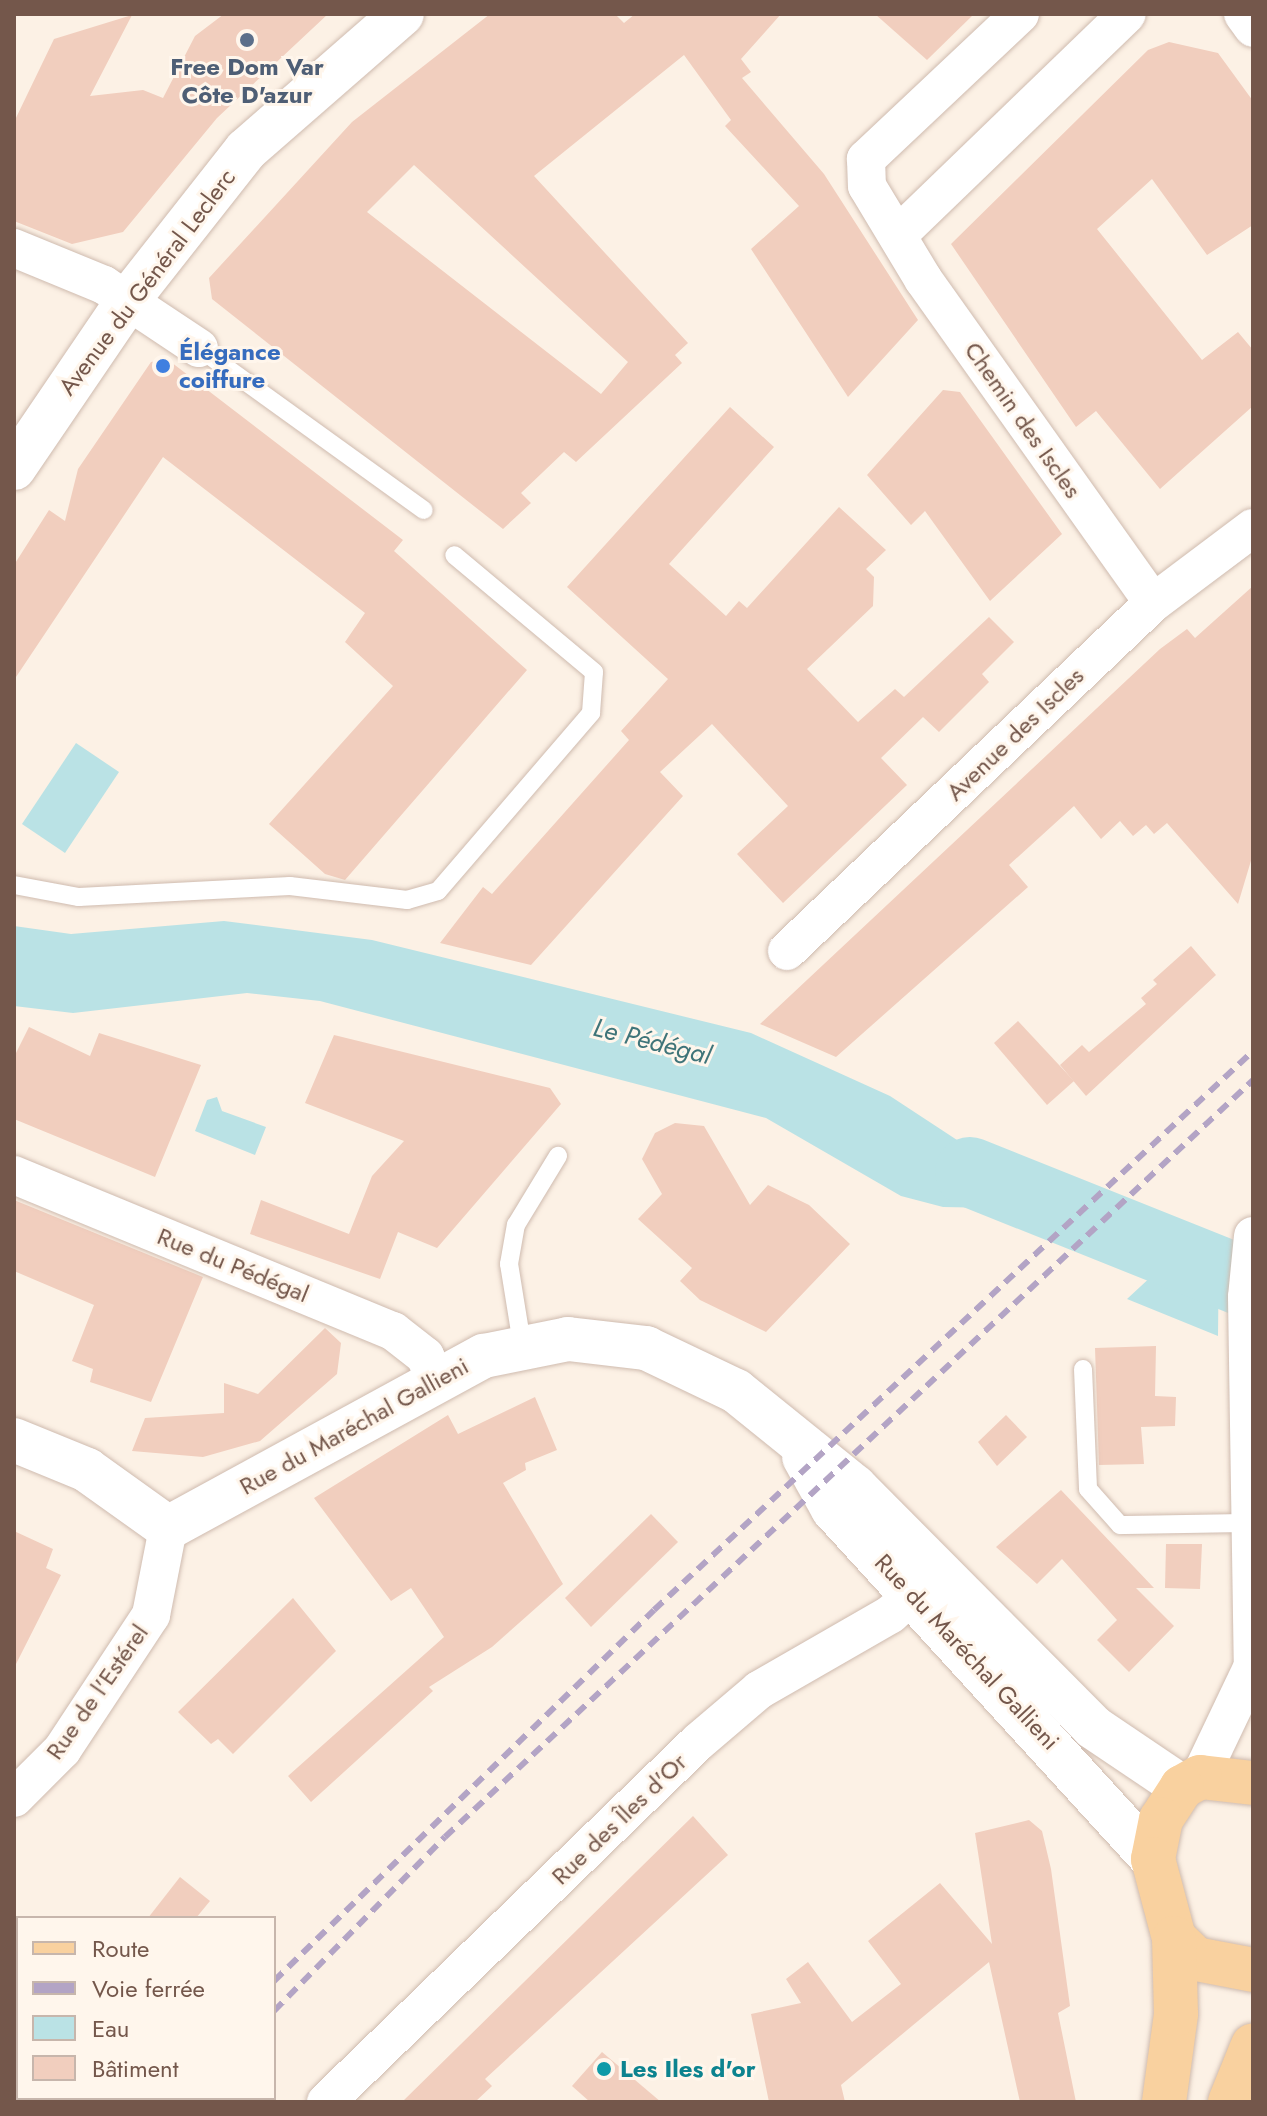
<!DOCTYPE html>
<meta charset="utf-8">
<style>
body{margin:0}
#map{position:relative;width:1267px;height:2116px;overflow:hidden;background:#fcf1e5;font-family:Jost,sans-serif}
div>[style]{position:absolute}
.water>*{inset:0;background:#bae2e5}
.river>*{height:70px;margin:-35px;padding:0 35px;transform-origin:35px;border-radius:35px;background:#bae2e5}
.building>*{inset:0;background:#f1cebe}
.roads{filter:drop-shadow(0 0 2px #cfbbaf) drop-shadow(0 0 2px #cfbbaf)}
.service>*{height:18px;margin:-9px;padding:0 9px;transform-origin:9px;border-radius:9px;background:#fff}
.minor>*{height:38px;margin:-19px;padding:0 19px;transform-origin:19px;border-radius:19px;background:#fff}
.secondary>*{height:44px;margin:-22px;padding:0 22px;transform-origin:22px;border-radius:22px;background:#fff}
.primary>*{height:44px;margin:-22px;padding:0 22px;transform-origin:22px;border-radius:22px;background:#f9d19f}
.rail>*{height:6px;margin-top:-3px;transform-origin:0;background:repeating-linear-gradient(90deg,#b3a4c5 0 12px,transparent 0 20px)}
.dots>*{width:22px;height:22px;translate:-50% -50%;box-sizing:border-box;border:4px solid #fff6ec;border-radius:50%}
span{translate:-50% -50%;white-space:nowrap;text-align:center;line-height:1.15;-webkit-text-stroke:6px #fff6ec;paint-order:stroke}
.service-label{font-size:24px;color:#4e5e75;font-weight:700}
.street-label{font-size:24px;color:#74574b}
.shop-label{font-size:24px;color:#366cbe;font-weight:700}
.left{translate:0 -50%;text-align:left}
.culture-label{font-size:24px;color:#0d838f;font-weight:700}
.water-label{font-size:26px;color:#3f7479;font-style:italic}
.frame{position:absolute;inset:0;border:16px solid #74574b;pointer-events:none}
.legend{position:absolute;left:16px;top:1916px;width:260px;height:184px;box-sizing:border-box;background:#fff6ec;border:2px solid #c7b6ac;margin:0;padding:10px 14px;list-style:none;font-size:24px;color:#74574b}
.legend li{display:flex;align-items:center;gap:16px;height:40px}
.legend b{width:40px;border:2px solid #c7b6ac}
</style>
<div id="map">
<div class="water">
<i style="clip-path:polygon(76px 743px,119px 772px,65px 853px,22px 824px)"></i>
<i style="clip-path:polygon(224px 921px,372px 940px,751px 1033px,890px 1096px,989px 1161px,1077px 1188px,1039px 1228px,996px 1208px,943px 1207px,901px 1196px,766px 1118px,320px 1001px,247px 993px,73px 1013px,14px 1006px,14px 926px,71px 934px)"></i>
<i style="clip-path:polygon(217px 1097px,222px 1111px,266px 1127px,255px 1155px,195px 1131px,207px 1100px)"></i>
<i style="clip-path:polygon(1138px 1216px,1219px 1244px,1218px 1336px,1127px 1299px,1155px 1273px,1099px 1253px)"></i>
</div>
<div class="river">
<i style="left:970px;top:1172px;width:305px;rotate:21.8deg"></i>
</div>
<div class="building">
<i style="clip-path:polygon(224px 14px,328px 14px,217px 118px,123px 232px,72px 244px,14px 221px,14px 122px,54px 39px,132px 15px,90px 96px,143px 90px,163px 98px,195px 36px)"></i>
<i style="clip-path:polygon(evenodd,490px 14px,615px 14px,624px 23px,635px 14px,781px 14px,741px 59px,751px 72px,742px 78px,824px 174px,918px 320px,848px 397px,751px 249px,799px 206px,725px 126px,731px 120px,684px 55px,534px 176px,688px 343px,675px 355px,682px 363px,576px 462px,564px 452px,521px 493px,531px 503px,503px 529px,212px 299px,209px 278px,352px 122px,490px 14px,414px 165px,628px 362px,601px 394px,367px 212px,414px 165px)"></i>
<i style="clip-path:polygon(875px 14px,974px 14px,927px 60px)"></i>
<i style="clip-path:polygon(1169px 42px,1218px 53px,1253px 101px,1253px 225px,1207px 255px,1152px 179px,1097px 229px,1202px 360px,1238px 332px,1253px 350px,1253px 406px,1160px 489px,1096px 411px,1076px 427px,951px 244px,1148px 50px)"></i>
<i style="clip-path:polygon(167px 359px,403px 540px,394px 551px,527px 670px,345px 880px,325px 874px,269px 824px,393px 686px,345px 642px,365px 613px,163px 457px,14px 680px,14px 565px,49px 510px,65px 521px,78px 469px,151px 362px)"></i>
<i style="clip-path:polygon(943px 390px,960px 392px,1062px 534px,990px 601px,925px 511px,911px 525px,867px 475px)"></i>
<i style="clip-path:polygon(730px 407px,774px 447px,669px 564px,726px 616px,739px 601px,747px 608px,839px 507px,886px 550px,866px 569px,874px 577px,873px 606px,807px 669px,858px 722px,895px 689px,904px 697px,989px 617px,1014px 642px,982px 674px,989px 682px,939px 732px,923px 717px,881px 758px,907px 785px,783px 903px,737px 854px,788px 806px,712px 724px,660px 772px,683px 796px,531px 965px,440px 943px,483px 887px,492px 894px,629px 740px,621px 731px,668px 679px,567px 587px)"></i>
<i style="clip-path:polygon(1253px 586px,1253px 854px,1238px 904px,1167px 823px,1154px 834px,1146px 825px,1133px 836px,1120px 821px,1101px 839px,1074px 806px,1009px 865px,1028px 887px,836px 1057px,760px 1024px,1160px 649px,1187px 629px,1195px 638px)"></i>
<i style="clip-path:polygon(1191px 946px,1216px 975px,1086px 1096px,1060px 1065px,1082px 1045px,1089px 1052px,1146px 1004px,1141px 998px,1157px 984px,1153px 980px)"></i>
<i style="clip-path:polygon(1018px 1021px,1074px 1081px,1047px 1105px,994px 1043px)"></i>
<i style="clip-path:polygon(29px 1027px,90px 1056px,99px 1033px,201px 1065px,155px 1177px,14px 1119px,14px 1057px)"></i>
<i style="clip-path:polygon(334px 1035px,550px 1088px,561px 1104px,437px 1248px,398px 1232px,380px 1279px,250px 1234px,261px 1200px,349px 1234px,372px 1176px,404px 1141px,305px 1103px)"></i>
<i style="clip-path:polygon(675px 1123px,704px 1126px,750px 1205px,768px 1185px,809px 1205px,850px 1244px,766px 1332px,700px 1300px,680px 1281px,692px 1268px,638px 1219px,662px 1194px,642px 1159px,655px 1133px)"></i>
<i style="clip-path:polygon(14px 1200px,203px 1277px,151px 1402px,90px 1382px,93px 1369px,72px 1361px,94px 1305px,14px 1271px)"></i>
<i style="clip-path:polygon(325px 1328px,341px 1343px,337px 1374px,260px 1441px,203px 1457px,132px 1451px,145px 1418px,224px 1413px,224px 1383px,258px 1394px)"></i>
<i style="clip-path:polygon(1156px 1346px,1155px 1396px,1176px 1397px,1175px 1426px,1141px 1427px,1144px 1464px,1099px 1465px,1095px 1348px)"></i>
<i style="clip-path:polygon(535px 1397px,557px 1450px,525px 1463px,526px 1470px,503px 1483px,563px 1584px,492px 1647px,429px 1687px,433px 1691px,311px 1802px,288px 1776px,444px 1637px,411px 1588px,391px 1601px,314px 1498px,448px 1415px,458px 1434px)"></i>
<i style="clip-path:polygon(1006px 1415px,1027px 1437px,997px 1466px,978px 1442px)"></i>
<i style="clip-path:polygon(1061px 1490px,1154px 1588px,1136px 1588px,1174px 1626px,1129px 1672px,1097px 1640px,1117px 1620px,1062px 1559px,1037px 1584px,996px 1547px)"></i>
<i style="clip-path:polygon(651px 1514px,678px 1542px,591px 1627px,565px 1598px)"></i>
<i style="clip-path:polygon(14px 1531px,53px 1549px,46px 1568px,61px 1575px,14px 1668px)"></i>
<i style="clip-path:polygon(1166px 1544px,1202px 1544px,1200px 1589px,1165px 1588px)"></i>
<i style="clip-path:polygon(293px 1598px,336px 1651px,233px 1754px,218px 1739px,211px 1744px,178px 1712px)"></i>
<i style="clip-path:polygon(693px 1816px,728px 1855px,485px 2079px,492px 2086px,475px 2102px,402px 2102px)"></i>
<i style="clip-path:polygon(1029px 1820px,1042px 1831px,1051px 1869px,1070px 2006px,1058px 2013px,1076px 2102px,1020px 2102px,989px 1962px,841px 2085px,845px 2102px,769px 2102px,751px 2014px,801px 2003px,786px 1979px,808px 1962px,852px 2022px,901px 1984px,868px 1941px,940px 1883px,992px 1944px,975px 1833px)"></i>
<i style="clip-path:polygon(180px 1877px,210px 1901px,196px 1918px,148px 1918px)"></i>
<i style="clip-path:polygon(602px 2052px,661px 2102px,590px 2102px,572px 2086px)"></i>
</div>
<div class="roads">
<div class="service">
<i style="left:199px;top:348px;width:277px;rotate:35.8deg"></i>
<i style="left:14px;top:885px;width:66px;rotate:10.5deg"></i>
<i style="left:79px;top:897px;width:211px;rotate:-3deg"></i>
<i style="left:290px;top:886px;width:118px;rotate:6.8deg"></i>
<i style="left:407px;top:900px;width:32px;rotate:-16deg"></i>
<i style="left:438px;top:891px;width:235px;rotate:-49.3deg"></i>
<i style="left:591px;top:713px;width:41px;rotate:-85.8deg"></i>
<i style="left:594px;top:672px;width:182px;rotate:-140.1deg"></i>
<i style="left:522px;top:1344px;width:81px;rotate:-99.2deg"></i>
<i style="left:509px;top:1264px;width:40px;rotate:-80deg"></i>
<i style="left:516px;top:1225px;width:81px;rotate:-58.7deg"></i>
<i style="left:1083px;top:1369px;width:120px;rotate:87.6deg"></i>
<i style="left:1088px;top:1489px;width:48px;rotate:48.4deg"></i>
<i style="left:1120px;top:1525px;width:130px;rotate:-0.9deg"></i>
</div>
<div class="minor">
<i style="left:1020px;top:14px;width:212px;rotate:136.7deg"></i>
<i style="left:866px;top:159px;width:27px;rotate:88deg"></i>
<i style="left:867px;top:186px;width:109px;rotate:58.9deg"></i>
<i style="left:923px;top:279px;width:397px;rotate:54.6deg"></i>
<i style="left:1243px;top:14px;width:17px;rotate:54deg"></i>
<i style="left:900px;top:233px;width:315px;rotate:-44deg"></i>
<i style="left:14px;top:248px;width:97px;rotate:22.3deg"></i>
<i style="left:104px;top:285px;width:114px;rotate:33.6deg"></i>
<i style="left:787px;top:951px;width:505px;rotate:-43.56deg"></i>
<i style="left:1153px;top:603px;width:125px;rotate:-36.9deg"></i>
<i style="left:14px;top:1175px;width:410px;rotate:22.4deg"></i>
<i style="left:393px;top:1331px;width:41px;rotate:38deg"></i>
<i style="left:425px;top:1356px;width:24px;rotate:66deg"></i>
<i style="left:1253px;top:1236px;width:61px;rotate:95.6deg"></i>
<i style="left:1247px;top:1297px;width:380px;rotate:89.1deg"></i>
<i style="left:1200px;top:1777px;width:119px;rotate:-64.5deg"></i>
<i style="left:14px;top:1798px;width:68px;rotate:-45deg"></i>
<i style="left:62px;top:1750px;width:162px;rotate:-56.6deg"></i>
<i style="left:151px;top:1615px;width:89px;rotate:-78.9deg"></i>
<i style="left:326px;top:2102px;width:518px;rotate:-44.06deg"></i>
<i style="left:698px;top:1742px;width:80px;rotate:-40.4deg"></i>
<i style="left:759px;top:1690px;width:152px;rotate:-29.9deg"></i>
<i style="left:891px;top:1614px;width:57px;rotate:-41.5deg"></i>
</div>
<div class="secondary">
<i style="left:14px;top:468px;width:203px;rotate:-55.8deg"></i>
<i style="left:128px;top:300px;width:191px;rotate:-51.8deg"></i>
<i style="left:246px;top:150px;width:207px;rotate:-41.1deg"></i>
<i style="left:14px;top:1440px;width:79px;rotate:22.3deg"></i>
<i style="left:87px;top:1470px;width:100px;rotate:35.6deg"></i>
<i style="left:168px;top:1528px;width:360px;rotate:-28.6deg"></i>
<i style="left:484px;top:1356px;width:86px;rotate:-11.4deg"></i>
<i style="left:568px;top:1339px;width:79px;rotate:6.6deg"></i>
<i style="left:646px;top:1348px;width:100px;rotate:25.5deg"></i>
<i style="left:736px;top:1391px;width:153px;rotate:38.9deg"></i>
<i style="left:855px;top:1487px;width:338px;rotate:45.2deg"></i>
<i style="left:1093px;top:1727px;width:107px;rotate:34deg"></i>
<i style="left:804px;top:1457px;width:60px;rotate:60.9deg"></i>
<i style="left:833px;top:1509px;width:474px;rotate:47.6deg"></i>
</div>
<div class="primary">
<i style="left:1253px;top:1783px;width:53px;rotate:-173.5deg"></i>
<i style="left:1200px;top:1777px;width:21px;rotate:151deg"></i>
<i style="left:1182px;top:1787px;width:38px;rotate:123deg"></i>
<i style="left:1161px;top:1819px;width:41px;rotate:101.3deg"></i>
<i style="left:1153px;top:1859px;width:82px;rotate:75.1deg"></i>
<i style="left:1174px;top:1938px;width:30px;rotate:44deg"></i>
<i style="left:1196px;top:1959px;width:58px;rotate:10.9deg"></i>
<i style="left:1164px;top:2102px;width:89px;rotate:-82.2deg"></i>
<i style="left:1176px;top:2014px;width:76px;rotate:-91.5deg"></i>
<i style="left:1230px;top:2102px;width:61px;rotate:-68deg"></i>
</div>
</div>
<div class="rail">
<i style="left:274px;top:1981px;width:531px;rotate:-44.31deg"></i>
<i style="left:654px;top:1610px;width:819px;rotate:-43.02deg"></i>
<i style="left:274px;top:2011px;width:244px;rotate:-45.5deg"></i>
<i style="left:445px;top:1837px;width:1107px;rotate:-43.13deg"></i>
<i style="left:159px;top:2102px;width:5px;rotate:-53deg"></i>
<i style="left:188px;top:2102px;width:6px;rotate:-45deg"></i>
</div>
<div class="dots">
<i style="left:247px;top:40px;background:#5c6f8a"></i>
<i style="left:163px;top:366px;background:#3f7fe0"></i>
<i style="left:604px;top:2069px;background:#0f9aa8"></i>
</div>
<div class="service-label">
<span style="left:247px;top:81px">Free Dom Var<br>Côte D'azur</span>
</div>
<div class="street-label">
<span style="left:147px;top:282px;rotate:-53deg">Avenue du Général Leclerc</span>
<span style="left:1023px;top:420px;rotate:55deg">Chemin des Iscles</span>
<span style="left:1015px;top:734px;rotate:-44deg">Avenue des Iscles</span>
<span style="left:233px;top:1265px;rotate:22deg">Rue du Pédégal</span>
<span style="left:354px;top:1426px;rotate:-29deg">Rue du Maréchal Gallieni</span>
<span style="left:967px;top:1652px;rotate:47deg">Rue du Maréchal Gallieni</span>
<span style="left:97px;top:1692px;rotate:-55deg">Rue de l'Estérel</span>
<span style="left:619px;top:1819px;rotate:-44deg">Rue des Îles d'Or</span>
</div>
<div class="shop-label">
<span class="left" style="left:179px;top:366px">Élégance<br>coiffure</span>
</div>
<div class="culture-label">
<span class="left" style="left:620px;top:2069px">Les Iles d'or</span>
</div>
<div class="water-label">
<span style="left:652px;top:1042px;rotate:14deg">Le Pédégal</span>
</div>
<div class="frame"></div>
<ul class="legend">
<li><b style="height:10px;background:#f9d19f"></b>Route</li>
<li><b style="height:10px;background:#b3a4c5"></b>Voie ferrée</li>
<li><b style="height:22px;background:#bae2e5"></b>Eau</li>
<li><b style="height:22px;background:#f1cebe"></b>Bâtiment</li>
</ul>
</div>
